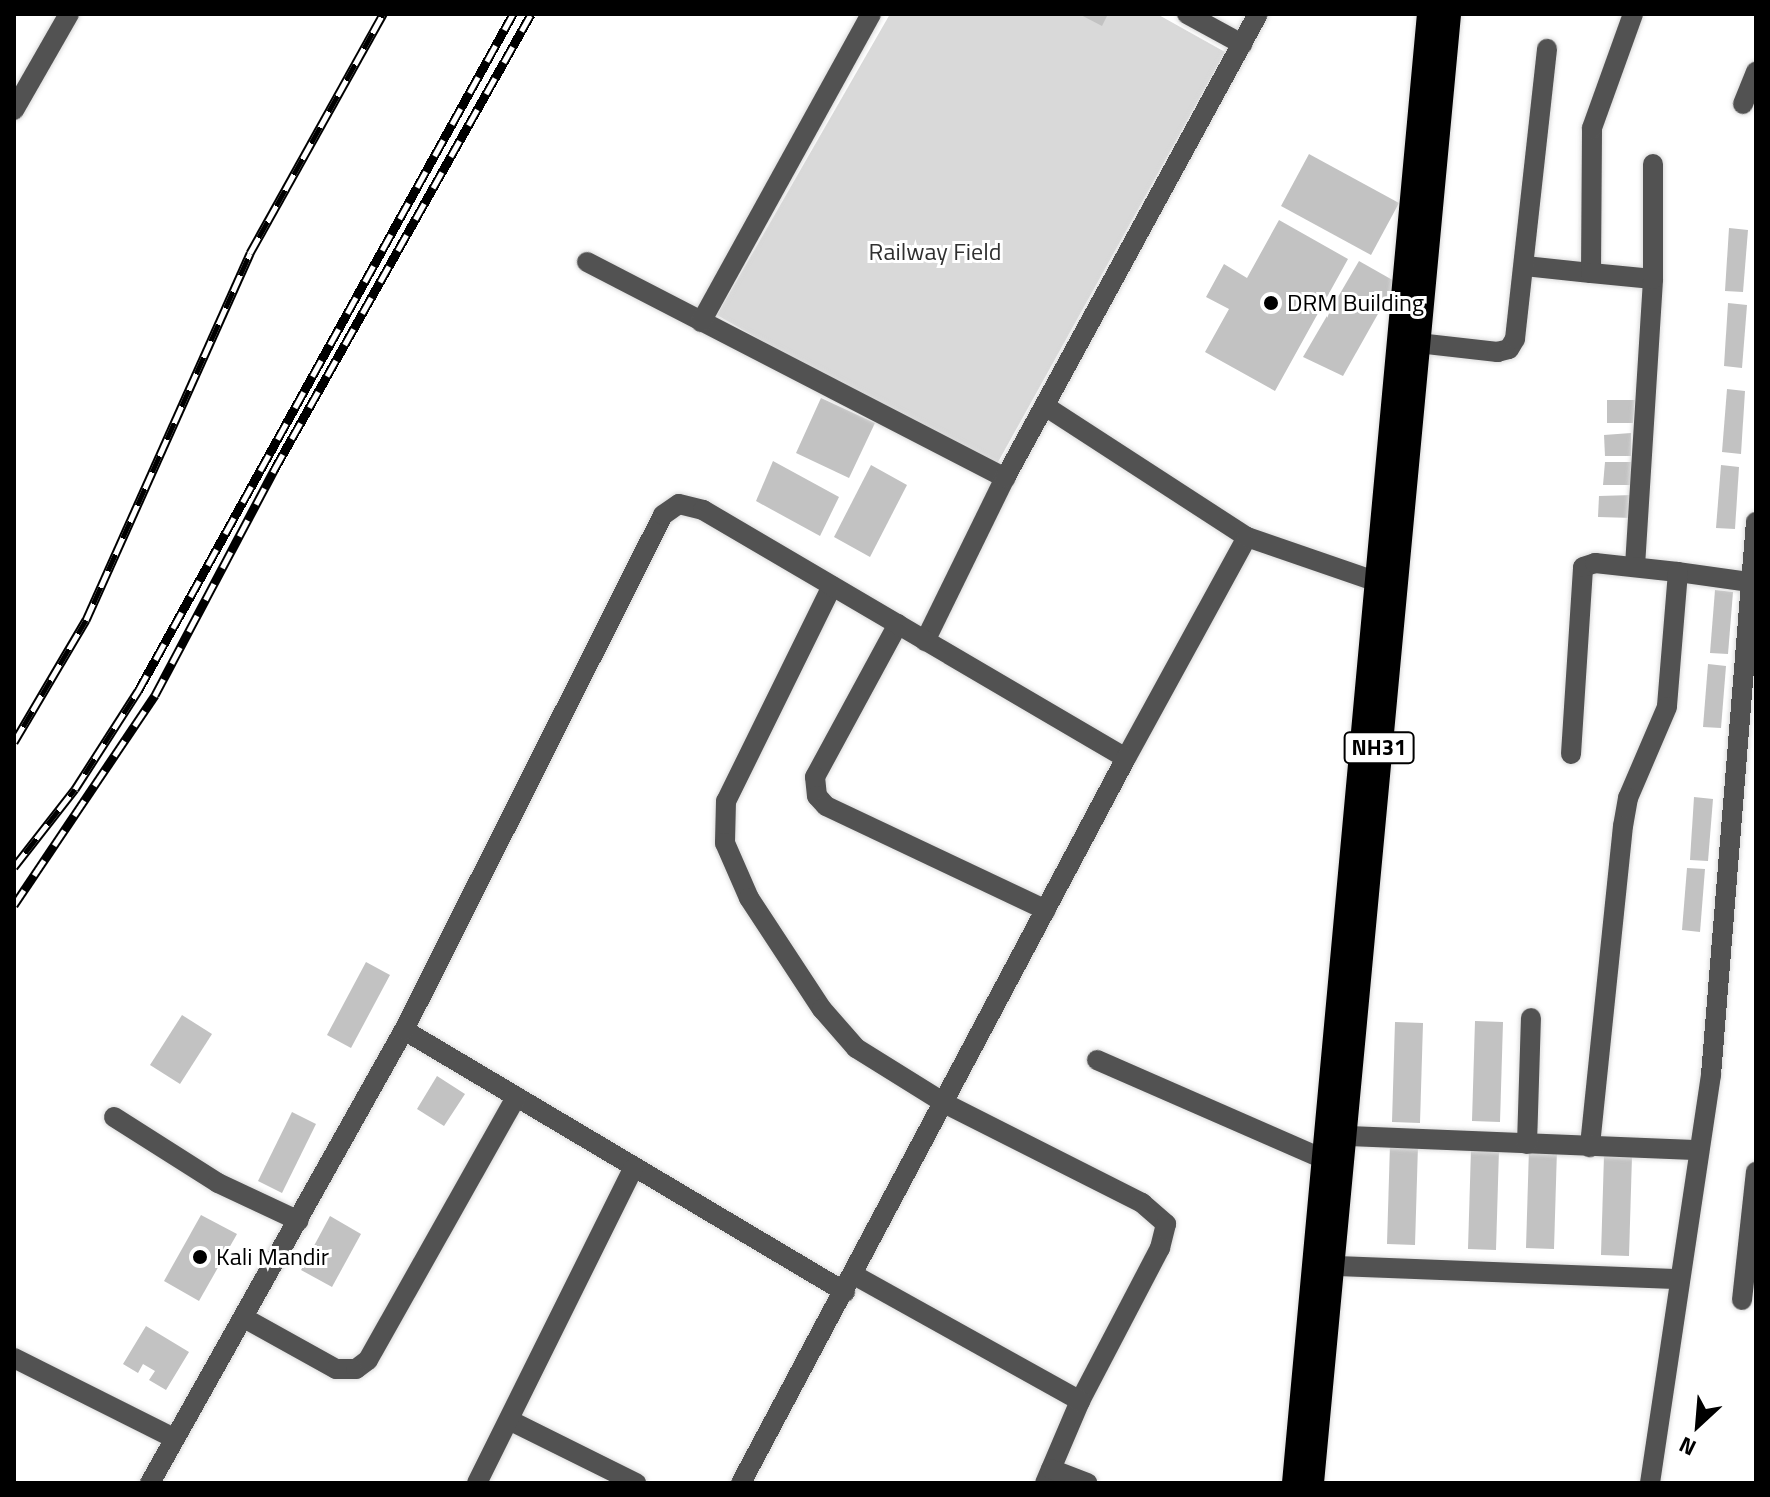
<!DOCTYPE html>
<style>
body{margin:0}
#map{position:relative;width:1770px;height:1497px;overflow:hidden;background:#fff;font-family:"Titillium Web",sans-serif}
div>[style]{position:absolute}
.green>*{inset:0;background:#d9d9d9}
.building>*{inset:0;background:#c2c2c2}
.roads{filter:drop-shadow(0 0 2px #dbdbdb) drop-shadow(0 0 2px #dbdbdb)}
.minor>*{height:20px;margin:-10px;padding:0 10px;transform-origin:10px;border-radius:10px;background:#525252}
.highway>*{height:24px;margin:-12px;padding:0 12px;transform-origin:12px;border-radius:12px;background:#000}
.rail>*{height:9px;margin-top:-4.5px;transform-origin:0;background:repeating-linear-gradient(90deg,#fff 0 18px,#000 0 36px);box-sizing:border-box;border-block:2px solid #000}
.dots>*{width:22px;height:22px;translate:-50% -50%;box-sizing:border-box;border:4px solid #fff;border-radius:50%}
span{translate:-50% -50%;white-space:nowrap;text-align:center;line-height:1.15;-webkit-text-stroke:6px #fff;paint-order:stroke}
.shield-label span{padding:2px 6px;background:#fff;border:2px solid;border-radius:6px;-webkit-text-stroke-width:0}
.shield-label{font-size:22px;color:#000;font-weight:700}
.park-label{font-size:24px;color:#303030}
.poi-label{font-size:24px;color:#000}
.left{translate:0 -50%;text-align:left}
.frame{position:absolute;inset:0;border:16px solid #000;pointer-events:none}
.north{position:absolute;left:1658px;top:1385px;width:80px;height:80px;-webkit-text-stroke:6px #fff;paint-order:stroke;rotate:206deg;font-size:22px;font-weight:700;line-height:32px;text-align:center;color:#000}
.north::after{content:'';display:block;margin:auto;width:28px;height:36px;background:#000;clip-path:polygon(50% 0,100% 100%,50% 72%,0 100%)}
</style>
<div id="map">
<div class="green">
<i style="clip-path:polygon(890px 14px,1157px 14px,1225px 52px,992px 473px,717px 315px)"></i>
</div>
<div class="building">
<i style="clip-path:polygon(1079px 14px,1108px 14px,1102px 26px)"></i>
<i style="clip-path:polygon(1309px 154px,1399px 203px,1371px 255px,1281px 206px)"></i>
<i style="clip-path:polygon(1279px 220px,1348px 259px,1275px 391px,1205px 352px,1229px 309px,1206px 297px,1224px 264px,1247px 278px)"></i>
<i style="clip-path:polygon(1729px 228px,1748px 230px,1743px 292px,1725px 291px)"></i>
<i style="clip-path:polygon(1359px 261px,1396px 282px,1343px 376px,1303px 357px)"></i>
<i style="clip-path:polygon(1728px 303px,1747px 305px,1742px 368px,1724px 366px)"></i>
<i style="clip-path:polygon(1727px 389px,1745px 391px,1741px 454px,1722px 452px)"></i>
<i style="clip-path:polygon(821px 398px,875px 423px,849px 478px,796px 453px)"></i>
<i style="clip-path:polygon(1607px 400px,1635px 400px,1633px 423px,1607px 423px)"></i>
<i style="clip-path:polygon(1631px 433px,1631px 456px,1605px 456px,1604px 435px)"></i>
<i style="clip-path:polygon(773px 461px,839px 497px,820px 536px,756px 501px)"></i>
<i style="clip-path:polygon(1605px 462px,1631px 462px,1631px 485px,1603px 485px)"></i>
<i style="clip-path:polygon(871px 465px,907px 485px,870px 557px,834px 537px)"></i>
<i style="clip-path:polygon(1721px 465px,1739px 467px,1735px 529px,1716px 528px)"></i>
<i style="clip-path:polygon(1633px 495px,1633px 518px,1598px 517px,1599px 496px)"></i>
<i style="clip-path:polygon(1715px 590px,1733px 592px,1728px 654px,1710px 653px)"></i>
<i style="clip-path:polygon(1708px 664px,1726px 666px,1721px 728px,1703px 727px)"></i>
<i style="clip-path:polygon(1694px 797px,1713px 799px,1708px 861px,1690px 860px)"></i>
<i style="clip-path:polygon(1687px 868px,1705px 869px,1700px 932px,1682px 930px)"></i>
<i style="clip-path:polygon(366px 962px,390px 975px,351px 1048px,327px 1035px)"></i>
<i style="clip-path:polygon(182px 1015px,212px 1034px,180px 1084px,150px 1065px)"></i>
<i style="clip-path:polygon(1475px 1021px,1503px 1022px,1500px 1122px,1472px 1121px)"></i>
<i style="clip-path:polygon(1395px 1022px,1423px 1023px,1420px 1123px,1392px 1122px)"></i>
<i style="clip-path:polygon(437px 1076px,465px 1094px,444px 1126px,417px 1109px)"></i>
<i style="clip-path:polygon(292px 1112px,316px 1124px,282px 1193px,258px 1181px)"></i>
<i style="clip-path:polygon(1390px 1144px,1418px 1145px,1415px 1245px,1387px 1244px)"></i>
<i style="clip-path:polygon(1529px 1148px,1557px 1149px,1554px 1249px,1526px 1248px)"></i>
<i style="clip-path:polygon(1471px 1149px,1499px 1149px,1496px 1250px,1468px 1249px)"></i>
<i style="clip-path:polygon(1604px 1155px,1632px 1156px,1629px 1256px,1601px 1255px)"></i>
<i style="clip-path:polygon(201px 1215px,237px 1234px,199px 1301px,164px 1281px)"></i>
<i style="clip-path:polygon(330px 1216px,361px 1234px,332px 1287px,301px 1270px)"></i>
<i style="clip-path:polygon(146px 1326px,189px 1352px,166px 1390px,149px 1380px,155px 1371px,143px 1364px,138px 1373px,123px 1364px)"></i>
</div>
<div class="roads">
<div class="minor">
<i style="left:1187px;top:14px;width:63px;rotate:28.6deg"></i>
<i style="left:1743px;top:104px;width:35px;rotate:-68deg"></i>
<i style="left:14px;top:110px;width:111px;rotate:-60.2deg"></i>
<i style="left:587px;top:262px;width:471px;rotate:27.3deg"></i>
<i style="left:1525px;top:266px;width:66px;rotate:6.1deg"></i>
<i style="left:1591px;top:273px;width:145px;rotate:-89.6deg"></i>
<i style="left:1592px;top:128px;width:121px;rotate:-70.2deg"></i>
<i style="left:1591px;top:273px;width:62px;rotate:5.5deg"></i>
<i style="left:701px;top:322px;width:352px;rotate:-61.1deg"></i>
<i style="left:1418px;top:343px;width:80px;rotate:6.5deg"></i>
<i style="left:1497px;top:352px;width:12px;rotate:-14deg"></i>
<i style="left:1509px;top:349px;width:12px;rotate:-59deg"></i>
<i style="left:1515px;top:339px;width:292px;rotate:-83.7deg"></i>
<i style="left:1045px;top:406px;width:241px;rotate:33deg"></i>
<i style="left:1635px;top:566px;width:288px;rotate:-86.4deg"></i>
<i style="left:1653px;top:279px;width:115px;rotate:-90deg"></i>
<i style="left:1678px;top:572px;width:79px;rotate:8deg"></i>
<i style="left:832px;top:586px;width:240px;rotate:116.2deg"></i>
<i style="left:726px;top:801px;width:42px;rotate:91.4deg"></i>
<i style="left:725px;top:843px;width:60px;rotate:66.4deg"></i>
<i style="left:749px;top:898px;width:133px;rotate:56.7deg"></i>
<i style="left:822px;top:1009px;width:52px;rotate:48.9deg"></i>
<i style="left:856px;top:1048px;width:106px;rotate:31.9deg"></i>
<i style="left:946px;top:1104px;width:220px;rotate:26.8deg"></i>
<i style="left:1142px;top:1203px;width:32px;rotate:41deg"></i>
<i style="left:1166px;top:1224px;width:25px;rotate:104deg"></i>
<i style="left:1160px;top:1248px;width:173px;rotate:117.6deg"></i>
<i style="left:1080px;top:1401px;width:89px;rotate:113.1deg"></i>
<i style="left:898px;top:624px;width:174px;rotate:118.5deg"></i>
<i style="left:815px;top:777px;width:19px;rotate:84deg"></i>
<i style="left:817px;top:796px;width:13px;rotate:48deg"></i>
<i style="left:826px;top:806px;width:243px;rotate:25.3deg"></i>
<i style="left:925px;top:641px;width:182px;rotate:-63.9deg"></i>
<i style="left:1005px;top:478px;width:528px;rotate:-61.4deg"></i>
<i style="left:1571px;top:754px;width:187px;rotate:-86.3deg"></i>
<i style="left:1583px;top:567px;width:13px;rotate:-18deg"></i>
<i style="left:1595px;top:563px;width:83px;rotate:6.2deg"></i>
<i style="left:1678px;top:572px;width:135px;rotate:94.7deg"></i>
<i style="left:1667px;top:707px;width:99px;rotate:113.2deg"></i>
<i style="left:1628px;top:798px;width:28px;rotate:100deg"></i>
<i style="left:1623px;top:826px;width:323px;rotate:95.9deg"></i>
<i style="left:404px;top:1030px;width:513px;rotate:30.71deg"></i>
<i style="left:1097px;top:1060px;width:248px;rotate:23.6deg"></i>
<i style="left:114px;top:1117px;width:123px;rotate:32.4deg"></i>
<i style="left:218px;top:1183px;width:89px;rotate:25.1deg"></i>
<i style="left:1346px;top:1136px;width:351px;rotate:2.3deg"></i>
<i style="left:1527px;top:1144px;width:126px;rotate:-88.2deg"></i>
<i style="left:1334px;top:1266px;width:344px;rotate:2.2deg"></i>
<i style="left:854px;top:1275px;width:259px;rotate:29.1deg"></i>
<i style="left:1742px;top:1300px;width:129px;rotate:-83.8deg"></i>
<i style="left:246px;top:1319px;width:103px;rotate:29.1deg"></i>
<i style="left:336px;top:1369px;width:20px"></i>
<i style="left:356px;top:1369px;width:15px;rotate:-37deg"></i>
<i style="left:368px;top:1360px;width:302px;rotate:-60.6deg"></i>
<i style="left:14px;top:1358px;width:177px;rotate:26.6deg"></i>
<i style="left:509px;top:1420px;width:142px;rotate:26.4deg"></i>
<i style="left:1051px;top:1469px;width:39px;rotate:21deg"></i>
<i style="left:150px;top:1483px;width:519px;rotate:-60.72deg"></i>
<i style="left:404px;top:1030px;width:576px;rotate:-63.3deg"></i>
<i style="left:663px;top:515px;width:19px;rotate:-35deg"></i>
<i style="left:679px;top:504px;width:25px;rotate:14deg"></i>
<i style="left:703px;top:510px;width:490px;rotate:30.4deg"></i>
<i style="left:1126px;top:758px;width:252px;rotate:-61.3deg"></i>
<i style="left:1247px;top:537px;width:135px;rotate:19deg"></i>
<i style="left:477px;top:1483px;width:351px;rotate:-63.6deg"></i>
<i style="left:741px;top:1483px;width:821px;rotate:-62.03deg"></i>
<i style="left:1650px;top:1483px;width:413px;rotate:-81.5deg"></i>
<i style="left:1711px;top:1075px;width:555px;rotate:-85.35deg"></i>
</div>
<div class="highway">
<i style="left:1294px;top:1483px;width:1475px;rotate:-84.75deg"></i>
<i style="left:1312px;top:1483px;width:1475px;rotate:-84.67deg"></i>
</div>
</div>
<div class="rail">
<i style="left:14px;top:742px;width:142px;rotate:-59.5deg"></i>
<i style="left:86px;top:620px;width:402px;rotate:-65.9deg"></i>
<i style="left:250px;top:253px;width:274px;rotate:-60.9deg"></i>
<i style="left:14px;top:867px;width:99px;rotate:-52deg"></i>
<i style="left:75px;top:789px;width:117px;rotate:-57.3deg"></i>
<i style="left:138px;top:691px;width:774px;rotate:-61.02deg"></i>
<i style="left:14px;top:905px;width:253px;rotate:-56.1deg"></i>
<i style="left:155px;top:695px;width:255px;rotate:-62.1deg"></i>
<i style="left:274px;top:470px;width:523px;rotate:-60.59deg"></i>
</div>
<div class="dots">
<i style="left:1271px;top:303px;background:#000"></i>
<i style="left:200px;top:1257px;background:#000"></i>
</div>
<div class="shield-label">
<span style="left:1379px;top:748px">NH31</span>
</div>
<div class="park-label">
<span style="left:935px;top:252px">Railway Field</span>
</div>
<div class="poi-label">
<span class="left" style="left:1287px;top:303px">DRM Building</span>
<span class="left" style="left:216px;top:1257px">Kali Mandir</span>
</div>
<div class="frame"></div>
<div class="north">N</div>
</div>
